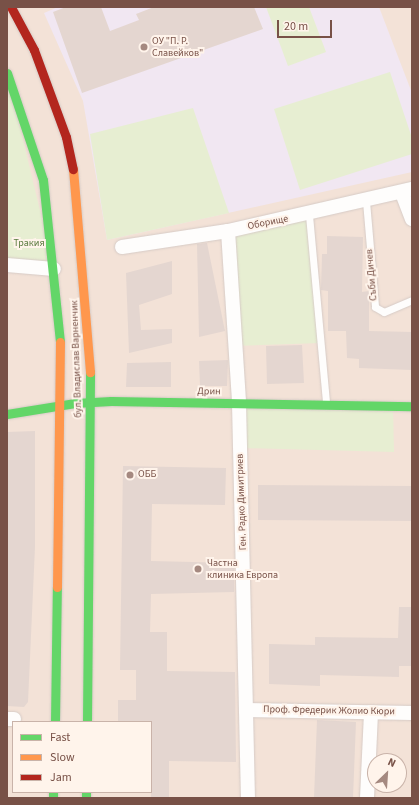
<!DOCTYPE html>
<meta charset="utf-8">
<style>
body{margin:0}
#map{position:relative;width:419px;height:805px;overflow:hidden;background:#f8f0e9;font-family:"Source Sans 3",sans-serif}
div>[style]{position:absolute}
.residential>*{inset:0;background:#f3e2d7}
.education>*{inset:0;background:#f1e7f2}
.green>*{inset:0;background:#e7eed2}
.building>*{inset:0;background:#e4d6d0}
.roads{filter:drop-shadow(0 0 1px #d6cbc6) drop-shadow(0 0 1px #d6cbc6)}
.lane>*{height:7px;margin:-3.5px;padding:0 3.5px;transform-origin:3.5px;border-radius:3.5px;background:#fefdfc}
.street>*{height:14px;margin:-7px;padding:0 7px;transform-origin:7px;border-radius:7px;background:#fefdfc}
.fast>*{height:9px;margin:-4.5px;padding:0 4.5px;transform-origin:4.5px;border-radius:4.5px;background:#63d668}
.slow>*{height:9px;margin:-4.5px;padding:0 4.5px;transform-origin:4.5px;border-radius:4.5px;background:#ff974d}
.jam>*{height:9px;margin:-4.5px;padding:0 4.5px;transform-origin:4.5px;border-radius:4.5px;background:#b3261e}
.dots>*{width:11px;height:11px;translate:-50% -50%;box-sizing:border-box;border:2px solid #fff4eb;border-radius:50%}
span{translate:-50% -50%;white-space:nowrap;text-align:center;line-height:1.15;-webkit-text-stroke:4px #fff4eb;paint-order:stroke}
.poi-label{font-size:10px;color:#785147}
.left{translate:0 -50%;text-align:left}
.street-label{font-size:10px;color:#785147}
.park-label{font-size:10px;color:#57793c}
.frame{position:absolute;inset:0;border:8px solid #785147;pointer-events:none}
.legend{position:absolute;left:12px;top:721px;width:140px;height:72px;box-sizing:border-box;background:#fff4eb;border:1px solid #c9b3a9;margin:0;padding:5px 7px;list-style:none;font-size:12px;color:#785147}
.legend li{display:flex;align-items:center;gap:8px;height:20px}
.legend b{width:20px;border:1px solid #c9b3a9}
.north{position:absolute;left:367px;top:753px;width:40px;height:40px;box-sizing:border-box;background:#fff4eb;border:1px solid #c9b3a9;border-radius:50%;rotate:25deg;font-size:11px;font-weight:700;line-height:16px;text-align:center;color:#785147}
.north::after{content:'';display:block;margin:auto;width:14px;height:18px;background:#a58980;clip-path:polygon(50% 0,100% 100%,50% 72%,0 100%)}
.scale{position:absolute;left:277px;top:20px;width:55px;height:18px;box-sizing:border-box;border:2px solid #785147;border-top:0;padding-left:5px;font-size:12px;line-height:14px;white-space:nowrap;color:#785147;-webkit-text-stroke:3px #fff4eb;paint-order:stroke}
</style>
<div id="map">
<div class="residential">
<i style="clip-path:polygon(evenodd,7px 7px,412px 7px,412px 798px,7px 798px,7px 7px,13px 722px,151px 722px,151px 792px,13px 792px,13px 722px,7px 7px,375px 761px,399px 761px,399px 785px,375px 785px,375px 761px)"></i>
</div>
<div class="education">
<i style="clip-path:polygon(58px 7px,379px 7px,412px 93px,412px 172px,107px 240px,83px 101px,44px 13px)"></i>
</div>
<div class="green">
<i style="clip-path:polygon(266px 7px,309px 7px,326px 52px,288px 66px)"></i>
<i style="clip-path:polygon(390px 72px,412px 138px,412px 154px,300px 190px,274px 109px)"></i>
<i style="clip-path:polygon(7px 73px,54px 269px,7px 265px)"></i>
<i style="clip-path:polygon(193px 108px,229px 213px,107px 240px,90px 134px)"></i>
<i style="clip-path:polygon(309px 215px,321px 343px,235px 346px,228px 231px)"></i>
<i style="clip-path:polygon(239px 403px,393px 406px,394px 452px,240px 448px)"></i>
</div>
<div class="building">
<i style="clip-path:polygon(66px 7px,101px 7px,110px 31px,139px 20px,136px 14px,154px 7px,254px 7px,263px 29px,82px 93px,53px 12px)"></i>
<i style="clip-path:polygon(327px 236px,363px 237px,362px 292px,369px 291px,369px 331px,412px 332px,412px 370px,359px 368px,359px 359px,347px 358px,346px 331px,328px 331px,328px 291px,321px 290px,322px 254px,327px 254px)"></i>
<i style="clip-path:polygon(207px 243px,225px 331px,199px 337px,197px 244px)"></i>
<i style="clip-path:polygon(172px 261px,172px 294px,139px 305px,141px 330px,172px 329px,172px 343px,129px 353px,126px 273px)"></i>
<i style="clip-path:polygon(302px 345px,304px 383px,267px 384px,266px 346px)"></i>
<i style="clip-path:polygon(228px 360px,227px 386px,200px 386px,199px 361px)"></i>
<i style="clip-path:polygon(171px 362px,171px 387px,126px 387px,127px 363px)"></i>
<i style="clip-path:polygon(35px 431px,35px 547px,28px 702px,24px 707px,7px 706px,7px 432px)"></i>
<i style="clip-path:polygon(123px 466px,226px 468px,225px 505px,152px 504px,151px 561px,234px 563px,234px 592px,151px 594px,150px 632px,167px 632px,167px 671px,235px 672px,236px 762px,169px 761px,169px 798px,151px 798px,151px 722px,118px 722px,118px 700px,136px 700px,136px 670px,120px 670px)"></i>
<i style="clip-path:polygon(258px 485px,412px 486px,412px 521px,258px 520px)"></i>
<i style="clip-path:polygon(399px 607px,412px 607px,412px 666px,399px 666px,399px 677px,320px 675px,320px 686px,269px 684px,269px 644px,315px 645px,315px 637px,398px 638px)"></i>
<i style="clip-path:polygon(317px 720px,356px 722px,353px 798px,314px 798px)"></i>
</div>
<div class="roads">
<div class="lane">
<i style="left:366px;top:201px;width:106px;rotate:85.1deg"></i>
<i style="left:375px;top:307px;width:10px;rotate:29deg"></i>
<i style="left:384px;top:312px;width:30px;rotate:-23deg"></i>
<i style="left:309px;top:215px;width:189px;rotate:84.8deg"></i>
</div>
<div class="street">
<i style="left:402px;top:193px;width:28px;rotate:69deg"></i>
<i style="left:228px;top:231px;width:172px;rotate:86.3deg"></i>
<i style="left:239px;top:403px;width:395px;rotate:88.7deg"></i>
<i style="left:122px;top:247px;width:107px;rotate:-8.6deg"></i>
<i style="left:228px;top:231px;width:189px;rotate:-12.9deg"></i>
<i style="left:7px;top:265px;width:47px;rotate:4.9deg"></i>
<i style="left:246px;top:710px;width:166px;rotate:1deg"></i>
<i style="left:7px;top:719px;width:7px"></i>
<i style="left:367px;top:798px;width:86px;rotate:-87.3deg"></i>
</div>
<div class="fast">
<i style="left:7px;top:73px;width:113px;rotate:71.4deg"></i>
<i style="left:43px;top:180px;width:163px;rotate:84deg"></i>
<i style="left:7px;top:414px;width:69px;rotate:-9.2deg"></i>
<i style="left:75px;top:403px;width:36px;rotate:-3deg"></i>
<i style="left:111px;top:401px;width:301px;rotate:1deg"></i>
<i style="left:55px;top:722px;width:135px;rotate:-89.2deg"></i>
<i style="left:87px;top:722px;width:350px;rotate:-89.5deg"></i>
<i style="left:53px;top:792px;width:6px;rotate:90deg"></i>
<i style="left:86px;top:792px;width:6px;rotate:90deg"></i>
</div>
<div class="slow">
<i style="left:73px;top:169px;width:204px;rotate:85.2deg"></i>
<i style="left:57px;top:587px;width:245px;rotate:-89.3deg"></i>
</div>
<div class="jam">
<i style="left:11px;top:7px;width:49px;rotate:61.9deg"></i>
<i style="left:34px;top:50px;width:93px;rotate:69.8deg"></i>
<i style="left:66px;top:137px;width:33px;rotate:78deg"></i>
</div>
</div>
<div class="dots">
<i style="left:144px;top:47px;background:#a58980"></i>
<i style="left:130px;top:475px;background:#a58980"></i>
<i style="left:198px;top:569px;background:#a58980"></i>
</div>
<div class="poi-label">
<span class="left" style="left:152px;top:47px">ОУ "П. Р.<br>Славейков"</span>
<span class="left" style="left:138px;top:475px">ОББ</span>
<span class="left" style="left:207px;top:569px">Частна<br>клиника Европа</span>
</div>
<div class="street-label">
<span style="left:268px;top:223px;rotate:-11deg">Оборище</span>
<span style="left:372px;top:275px;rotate:-95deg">Съби Дичев</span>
<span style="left:77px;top:359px;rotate:-92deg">бул. Владислав Варненчик</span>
<span style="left:209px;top:392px;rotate:1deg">Дрин</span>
<span style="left:242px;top:502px;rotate:-92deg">Ген. Радко Димитриев</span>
<span style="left:329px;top:711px;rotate:1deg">Проф. Фредерик Жолио Кюри</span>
</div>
<div class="park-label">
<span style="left:29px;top:244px">Тракия</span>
</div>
<div class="frame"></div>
<ul class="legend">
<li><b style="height:5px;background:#63d668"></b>Fast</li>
<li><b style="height:5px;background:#ff974d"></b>Slow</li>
<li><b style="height:5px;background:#b3261e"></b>Jam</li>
</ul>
<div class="north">N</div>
<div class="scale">20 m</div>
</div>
